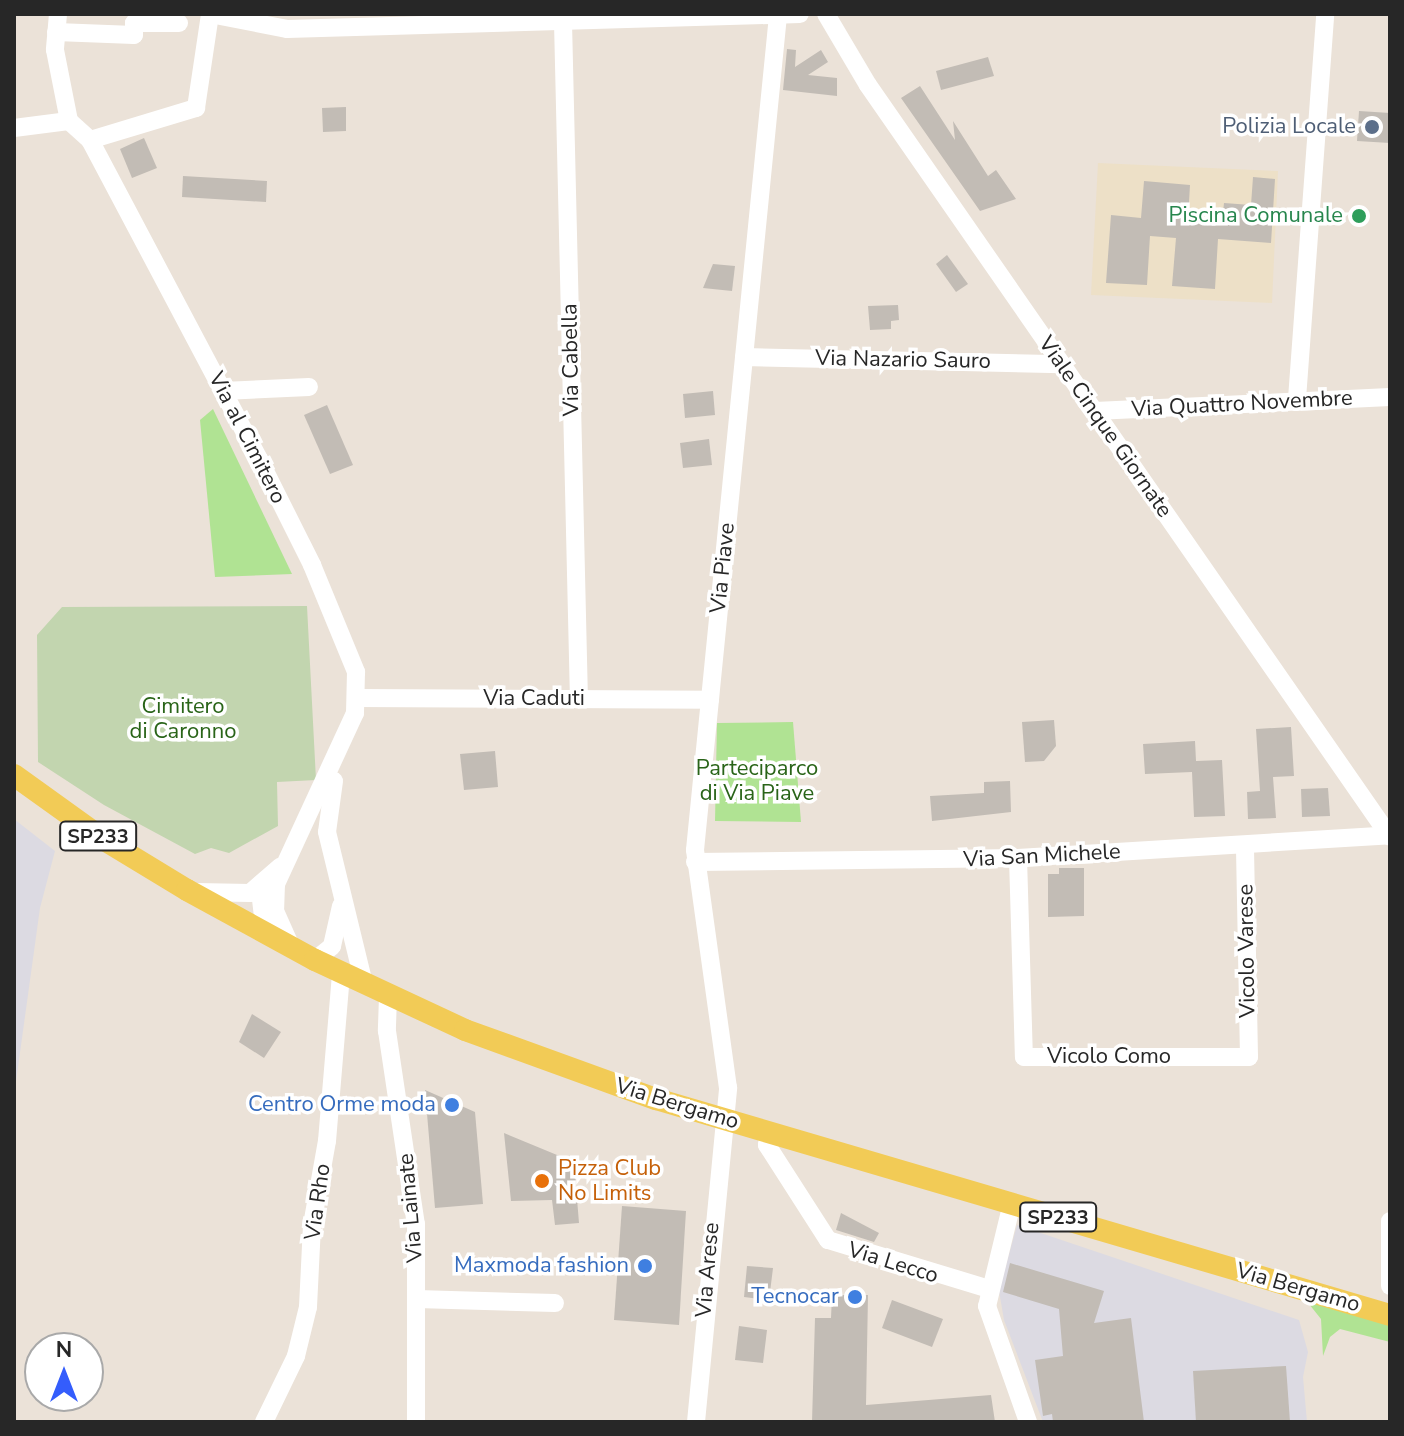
<!DOCTYPE html>
<style>
body{margin:0}
#map{position:relative;width:1404px;height:1436px;overflow:hidden;background:#ebe2d8;font-family:"Nunito Sans",sans-serif}
div>[style]{position:absolute}
.industrial>*{inset:0;background:#dcdae2}
.education>*{inset:0;background:#ede0c7}
.green>*{inset:0;background:#b0e393}
.cemetery>*{inset:0;background:#c2d5af}
.building>*{inset:0;background:#c2bcb5}
.minor>*{height:18px;margin:-9px;padding:0 9px;transform-origin:9px;border-radius:9px;background:#fff}
.major>*{height:22px;margin:-11px;padding:0 11px;transform-origin:11px;border-radius:11px;background:#f2cb56}
.dots>*{width:22px;height:22px;translate:-50% -50%;box-sizing:border-box;border:4px solid #fff;border-radius:50%}
span{translate:-50% -50%;white-space:nowrap;text-align:center;line-height:1.15;-webkit-text-stroke:7px #fff;paint-order:stroke}
.shield-label span{padding:2px 6px;background:#fff;border:2px solid;border-radius:6px;-webkit-text-stroke-width:0}
.shield-label{font-size:20px;color:#272727;font-weight:700}
.service-label{font-size:22px;color:#4e5e75}
.right{translate:-100% -50%;text-align:right}
.leisure-label{font-size:22px;color:#27864d}
.street-label{font-size:22px;color:#272727}
.park-label{font-size:22px;color:#296418}
.shop-label{font-size:22px;color:#366cbe}
.food-label{font-size:22px;color:#c56008}
.left{translate:0 -50%;text-align:left}
.frame{position:absolute;inset:0;border:16px solid #272727;pointer-events:none}
.north{position:absolute;left:24px;top:1332px;width:80px;height:80px;box-sizing:border-box;background:#fff;border:2px solid #a9a9a9;border-radius:50%;rotate:0deg;font-size:22px;font-weight:700;line-height:32px;text-align:center;color:#272727}
.north::after{content:'';display:block;margin:auto;width:28px;height:36px;background:#345dfc;clip-path:polygon(50% 0,100% 100%,50% 72%,0 100%)}
</style>
<div id="map">
<div class="industrial">
<i style="clip-path:polygon(14px 819px,55px 851px,40px 908px,14px 1096px)"></i>
<i style="clip-path:polygon(1017px 1225px,1299px 1320px,1308px 1352px,1303px 1377px,1307px 1422px,1043px 1422px,1004px 1320px,999px 1291px)"></i>
</div>
<div class="education">
<i style="clip-path:polygon(1098px 163px,1278px 171px,1272px 303px,1091px 295px)"></i>
</div>
<div class="green">
<i style="clip-path:polygon(213px 409px,292px 574px,215px 577px,200px 420px)"></i>
<i style="clip-path:polygon(793px 722px,801px 822px,715px 821px,717px 723px)"></i>
<i style="clip-path:polygon(1305px 1299px,1390px 1324px,1390px 1342px,1340px 1329px,1330px 1337px,1323px 1356px,1321px 1319px)"></i>
</div>
<div class="cemetery">
<i style="clip-path:polygon(307px 606px,316px 780px,277px 782px,278px 826px,229px 853px,211px 848px,195px 854px,104px 805px,38px 762px,37px 635px,62px 607px)"></i>
</div>
<div class="building">
<i style="clip-path:polygon(787px 49px,796px 50px,795px 67px,821px 50px,828px 62px,808px 75px,837px 78px,837px 96px,783px 90px)"></i>
<i style="clip-path:polygon(988px 57px,994px 76px,941px 90px,936px 71px)"></i>
<i style="clip-path:polygon(920px 86px,955px 140px,953px 121px,988px 176px,996px 170px,1016px 199px,980px 211px,901px 98px)"></i>
<i style="clip-path:polygon(346px 107px,346px 131px,323px 132px,322px 108px)"></i>
<i style="clip-path:polygon(1359px 111px,1390px 113px,1390px 143px,1357px 141px)"></i>
<i style="clip-path:polygon(144px 138px,157px 168px,132px 178px,120px 149px)"></i>
<i style="clip-path:polygon(183px 176px,267px 181px,266px 202px,182px 197px)"></i>
<i style="clip-path:polygon(1253px 177px,1275px 179px,1271px 243px,1218px 239px,1215px 289px,1172px 286px,1176px 238px,1150px 236px,1147px 285px,1106px 283px,1111px 215px,1141px 218px,1144px 181px,1190px 185px,1188px 220px,1222px 222px,1224px 203px,1251px 205px)"></i>
<i style="clip-path:polygon(947px 255px,968px 284px,956px 292px,936px 264px)"></i>
<i style="clip-path:polygon(713px 264px,735px 266px,732px 291px,703px 288px)"></i>
<i style="clip-path:polygon(898px 305px,899px 320px,891px 321px,891px 329px,870px 330px,868px 306px)"></i>
<i style="clip-path:polygon(713px 391px,715px 415px,685px 418px,683px 394px)"></i>
<i style="clip-path:polygon(327px 405px,353px 465px,330px 474px,304px 415px)"></i>
<i style="clip-path:polygon(709px 439px,712px 465px,683px 468px,680px 443px)"></i>
<i style="clip-path:polygon(1054px 720px,1056px 746px,1044px 761px,1025px 762px,1022px 722px)"></i>
<i style="clip-path:polygon(1291px 727px,1294px 776px,1273px 777px,1276px 818px,1248px 819px,1247px 792px,1260px 791px,1256px 729px)"></i>
<i style="clip-path:polygon(1195px 741px,1196px 761px,1222px 760px,1225px 816px,1194px 817px,1192px 772px,1145px 774px,1143px 744px)"></i>
<i style="clip-path:polygon(495px 751px,498px 787px,464px 790px,460px 754px)"></i>
<i style="clip-path:polygon(1010px 781px,1011px 812px,932px 821px,930px 796px,984px 793px,984px 782px)"></i>
<i style="clip-path:polygon(1328px 788px,1330px 816px,1302px 817px,1301px 789px)"></i>
<i style="clip-path:polygon(1059px 868px,1084px 868px,1084px 916px,1048px 917px,1048px 874px,1059px 874px)"></i>
<i style="clip-path:polygon(252px 1014px,281px 1032px,264px 1058px,239px 1042px)"></i>
<i style="clip-path:polygon(425px 1090px,475px 1112px,483px 1204px,435px 1208px)"></i>
<i style="clip-path:polygon(504px 1133px,574px 1162px,579px 1223px,555px 1225px,552px 1200px,511px 1201px)"></i>
<i style="clip-path:polygon(622px 1206px,686px 1211px,679px 1325px,614px 1320px)"></i>
<i style="clip-path:polygon(841px 1213px,879px 1233px,874px 1242px,836px 1230px)"></i>
<i style="clip-path:polygon(1010px 1263px,1104px 1291px,1094px 1323px,1131px 1318px,1144px 1422px,1053px 1422px,1052px 1414px,1043px 1416px,1035px 1360px,1063px 1356px,1059px 1309px,1003px 1292px)"></i>
<i style="clip-path:polygon(747px 1266px,773px 1268px,769px 1300px,744px 1297px)"></i>
<i style="clip-path:polygon(832px 1295px,868px 1295px,866px 1405px,991px 1395px,995px 1422px,812px 1422px,815px 1318px,831px 1318px)"></i>
<i style="clip-path:polygon(892px 1300px,943px 1319px,932px 1347px,882px 1328px)"></i>
<i style="clip-path:polygon(739px 1326px,767px 1330px,763px 1363px,735px 1360px)"></i>
<i style="clip-path:polygon(1286px 1366px,1290px 1422px,1196px 1422px,1193px 1371px)"></i>
</div>
<div class="minor">
<i style="left:58px;top:14px;width:36px;rotate:95deg"></i>
<i style="left:55px;top:50px;width:72px;rotate:78.8deg"></i>
<i style="left:69px;top:121px;width:28px;rotate:42deg"></i>
<i style="left:90px;top:140px;width:361px;rotate:62.1deg"></i>
<i style="left:259px;top:459px;width:119px;rotate:63.4deg"></i>
<i style="left:312px;top:565px;width:116px;rotate:67.6deg"></i>
<i style="left:356px;top:672px;width:41px;rotate:91.4deg"></i>
<i style="left:355px;top:713px;width:188px;rotate:114.8deg"></i>
<i style="left:276px;top:884px;width:27px;rotate:92deg"></i>
<i style="left:275px;top:911px;width:42px;rotate:65.9deg"></i>
<i style="left:826px;top:14px;width:82px;rotate:59.4deg"></i>
<i style="left:868px;top:85px;width:915px;rotate:55.23deg"></i>
<i style="left:563px;top:22px;width:677px;rotate:88.65deg"></i>
<i style="left:56px;top:32px;width:78px;rotate:2.2deg"></i>
<i style="left:134px;top:35px;width:12px;rotate:-90deg"></i>
<i style="left:134px;top:23px;width:45px"></i>
<i style="left:14px;top:128px;width:55px;rotate:-7.3deg"></i>
<i style="left:90px;top:140px;width:111px;rotate:-16.8deg"></i>
<i style="left:196px;top:108px;width:95px;rotate:-81.5deg"></i>
<i style="left:210px;top:14px;width:78px;rotate:11deg"></i>
<i style="left:287px;top:29px;width:513px;rotate:-1.67deg"></i>
<i style="left:744px;top:357px;width:318px;rotate:1.3deg"></i>
<i style="left:223px;top:391px;width:86px;rotate:-2.7deg"></i>
<i style="left:1297px;top:399px;width:386px;rotate:-85.8deg"></i>
<i style="left:1095px;top:411px;width:295px;rotate:-2.7deg"></i>
<i style="left:358px;top:698px;width:352px;rotate:0.3deg"></i>
<i style="left:334px;top:781px;width:51px;rotate:97.8deg"></i>
<i style="left:327px;top:832px;width:156px;rotate:76.3deg"></i>
<i style="left:1018px;top:858px;width:199px;rotate:88.3deg"></i>
<i style="left:1024px;top:1057px;width:225px"></i>
<i style="left:1249px;top:1057px;width:212px;rotate:-91.1deg"></i>
<i style="left:695px;top:862px;width:323px;rotate:-0.7deg"></i>
<i style="left:1018px;top:858px;width:373px;rotate:-3.5deg"></i>
<i style="left:196px;top:892px;width:54px;rotate:1.1deg"></i>
<i style="left:250px;top:893px;width:40px;rotate:-41deg"></i>
<i style="left:265px;top:934px;width:43px;rotate:-96.6deg"></i>
<i style="left:260px;top:891px;width:12px;rotate:-55deg"></i>
<i style="left:315px;top:960px;width:22px;rotate:-39deg"></i>
<i style="left:332px;top:946px;width:41px;rotate:-77.3deg"></i>
<i style="left:388px;top:997px;width:34px;rotate:92deg"></i>
<i style="left:387px;top:1031px;width:195px;rotate:81.5deg"></i>
<i style="left:416px;top:1224px;width:198px;rotate:90deg"></i>
<i style="left:769px;top:1132px;width:13px;rotate:99deg"></i>
<i style="left:767px;top:1145px;width:113px;rotate:57.3deg"></i>
<i style="left:828px;top:1240px;width:168px;rotate:16.9deg"></i>
<i style="left:1012px;top:1203px;width:106px;rotate:103.6deg"></i>
<i style="left:987px;top:1306px;width:123px;rotate:70.5deg"></i>
<i style="left:1390px;top:1221px;width:65px;rotate:90deg"></i>
<i style="left:417px;top:1299px;width:138px;rotate:1.7deg"></i>
<i style="left:264px;top:1422px;width:73px;rotate:-64.1deg"></i>
<i style="left:296px;top:1356px;width:50px;rotate:-76.2deg"></i>
<i style="left:308px;top:1307px;width:82px;rotate:-87.2deg"></i>
<i style="left:312px;top:1225px;width:85px;rotate:-79.9deg"></i>
<i style="left:327px;top:1141px;width:169px;rotate:-85.2deg"></i>
<i style="left:696px;top:1422px;width:336px;rotate:-84.5deg"></i>
<i style="left:728px;top:1088px;width:240px;rotate:-97.9deg"></i>
<i style="left:695px;top:850px;width:838px;rotate:-84.32deg"></i>
</div>
<div class="major">
<i style="left:14px;top:775px;width:110px;rotate:35.7deg"></i>
<i style="left:103px;top:839px;width:98px;rotate:31.3deg"></i>
<i style="left:187px;top:890px;width:146px;rotate:28.7deg"></i>
<i style="left:315px;top:960px;width:166px;rotate:25deg"></i>
<i style="left:465px;top:1030px;width:203px;rotate:19.9deg"></i>
<i style="left:656px;top:1099px;width:765px;rotate:16.4deg"></i>
</div>
<div class="dots">
<i style="left:1372px;top:127px;background:#5c6f8a"></i>
<i style="left:1359px;top:216px;background:#2e9e5b"></i>
<i style="left:452px;top:1105px;background:#3f7fe0"></i>
<i style="left:542px;top:1181px;background:#e8710a"></i>
<i style="left:645px;top:1266px;background:#3f7fe0"></i>
<i style="left:855px;top:1297px;background:#3f7fe0"></i>
</div>
<div class="shield-label">
<span style="left:98px;top:836px">SP233</span>
<span style="left:1058px;top:1217px">SP233</span>
</div>
<div class="service-label">
<span class="right" style="left:1356px;top:127px">Polizia Locale</span>
</div>
<div class="leisure-label">
<span class="right" style="left:1343px;top:216px">Piscina Comunale</span>
</div>
<div class="street-label">
<span style="left:571px;top:360px;rotate:-91deg">Via Cabella</span>
<span style="left:903px;top:360px;rotate:1deg">Via Nazario Sauro</span>
<span style="left:1242px;top:404px;rotate:-3deg">Via Quattro Novembre</span>
<span style="left:1105px;top:427px;rotate:55deg">Viale Cinque Giornate</span>
<span style="left:247px;top:438px;rotate:63deg">Via al Cimitero</span>
<span style="left:723px;top:568px;rotate:-84deg">Via Piave</span>
<span style="left:534px;top:699px">Via Caduti</span>
<span style="left:1042px;top:856px;rotate:-3deg">Via San Michele</span>
<span style="left:1247px;top:951px;rotate:-91deg">Vicolo Varese</span>
<span style="left:1109px;top:1057px">Vicolo Como</span>
<span style="left:677px;top:1104px;rotate:17deg">Via Bergamo</span>
<span style="left:318px;top:1202px;rotate:-82deg">Via Rho</span>
<span style="left:411px;top:1208px;rotate:-95deg">Via Lainate</span>
<span style="left:893px;top:1263px;rotate:17deg">Via Lecco</span>
<span style="left:708px;top:1270px;rotate:-85deg">Via Arese</span>
<span style="left:1298px;top:1288px;rotate:16deg">Via Bergamo</span>
</div>
<div class="park-label">
<span style="left:183px;top:719px">Cimitero<br>di Caronno</span>
<span style="left:757px;top:781px">Parteciparco<br>di Via Piave</span>
</div>
<div class="shop-label">
<span class="right" style="left:436px;top:1105px">Centro Orme moda</span>
<span class="right" style="left:629px;top:1266px">Maxmoda fashion</span>
<span class="right" style="left:839px;top:1297px">Tecnocar</span>
</div>
<div class="food-label">
<span class="left" style="left:558px;top:1181px">Pizza Club<br>No Limits</span>
</div>
<div class="frame"></div>
<div class="north">N</div>
</div>
